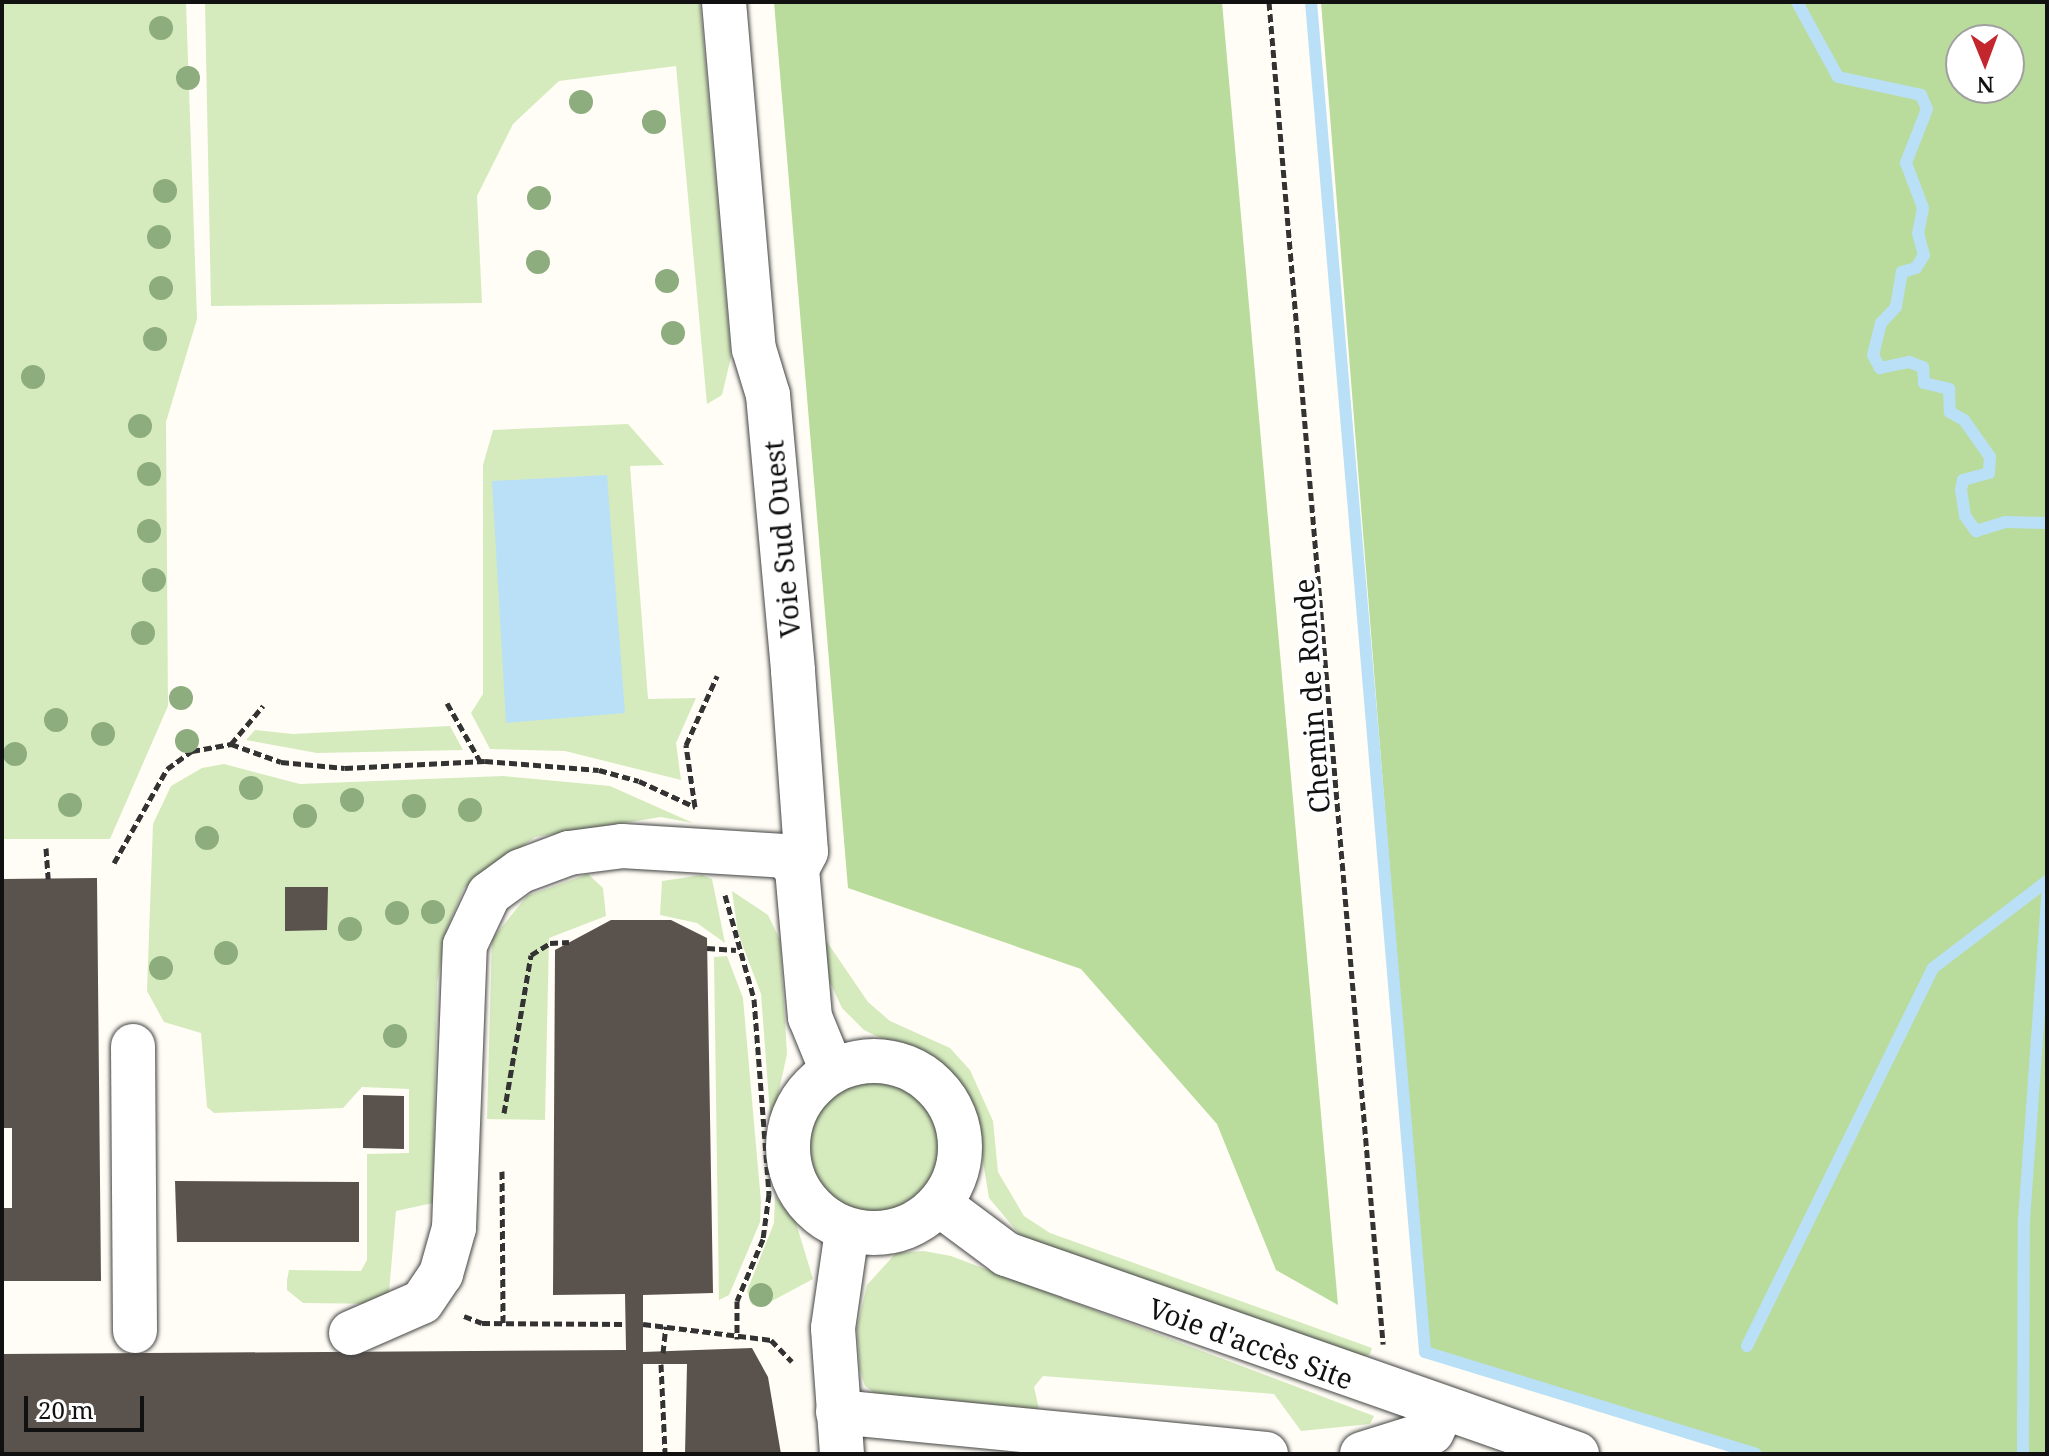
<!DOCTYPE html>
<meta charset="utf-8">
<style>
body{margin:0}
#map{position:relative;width:2049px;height:1456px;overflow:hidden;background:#fffdf5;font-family:"Noto Serif",serif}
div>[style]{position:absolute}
.green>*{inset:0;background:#d5ebbd}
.round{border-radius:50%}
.forest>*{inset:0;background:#b9dc9c}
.water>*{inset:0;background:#b9e0f7}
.stream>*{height:12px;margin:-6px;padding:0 6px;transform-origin:6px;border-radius:6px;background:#b9e0f7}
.building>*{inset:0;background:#5a524d}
.path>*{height:5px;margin-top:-2.5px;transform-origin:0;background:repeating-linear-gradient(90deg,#333 0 8px,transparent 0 12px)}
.roads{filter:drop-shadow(0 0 2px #444) drop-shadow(0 0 2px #444)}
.minor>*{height:44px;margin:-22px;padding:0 22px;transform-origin:22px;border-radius:22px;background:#fff}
.minor>.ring{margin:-22px;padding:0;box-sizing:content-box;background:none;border:44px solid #fff;border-radius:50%}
.trees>*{width:24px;height:24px;margin:-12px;border-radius:50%;background:#8dad7f}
span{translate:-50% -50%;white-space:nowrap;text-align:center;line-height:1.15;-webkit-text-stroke:8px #fff;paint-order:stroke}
.street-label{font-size:28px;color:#111}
.frame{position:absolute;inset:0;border:4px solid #111;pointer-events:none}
.north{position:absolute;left:1945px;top:24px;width:80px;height:80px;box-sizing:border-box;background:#fff;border:2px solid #a0a0a0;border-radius:50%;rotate:179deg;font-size:22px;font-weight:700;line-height:32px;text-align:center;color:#111}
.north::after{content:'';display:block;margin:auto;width:28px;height:36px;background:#c4262e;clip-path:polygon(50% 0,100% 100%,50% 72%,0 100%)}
.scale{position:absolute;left:24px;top:1396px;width:120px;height:36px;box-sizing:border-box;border:4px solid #111;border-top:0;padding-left:10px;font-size:24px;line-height:28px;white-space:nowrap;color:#111;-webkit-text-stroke:6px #fff;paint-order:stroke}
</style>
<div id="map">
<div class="green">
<i style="clip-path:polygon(2px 2px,186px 2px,197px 319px,166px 422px,168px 706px,110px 839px,2px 839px)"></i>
<i style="clip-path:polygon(205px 2px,700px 2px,731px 357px,722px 395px,707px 404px,676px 66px,559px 81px,513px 124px,477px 196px,482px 303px,211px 306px)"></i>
<i style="clip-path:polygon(628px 424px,664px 465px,630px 466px,648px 699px,696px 698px,676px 743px,681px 780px,565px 751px,490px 749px,471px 713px,483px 694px,483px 465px,493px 430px)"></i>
<i style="clip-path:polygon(450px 726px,463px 750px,317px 753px,246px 740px,255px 730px,293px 734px)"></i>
<i style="clip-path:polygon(224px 764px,300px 784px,503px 776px,610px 786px,693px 823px,661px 817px,535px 837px,464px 888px,447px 929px,437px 983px,433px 1203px,396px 1211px,388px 1304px,303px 1303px,287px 1290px,287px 1280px,289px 1270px,361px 1271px,367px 1260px,367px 1154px,409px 1153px,409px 1089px,362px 1087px,343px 1108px,214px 1113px,207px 1107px,201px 1033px,164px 1022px,147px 991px,153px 824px,171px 786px,202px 768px)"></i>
<i style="clip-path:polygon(588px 874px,603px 888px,606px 916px,549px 938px,545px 1120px,487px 1119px,492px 939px,527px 896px)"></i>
<i style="clip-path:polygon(702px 875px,712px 879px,725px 943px,697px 923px,660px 915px,662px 881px)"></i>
<i style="clip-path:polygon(732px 891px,768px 915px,780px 940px,787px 1054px,771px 1127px,761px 994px,738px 933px)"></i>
<i style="clip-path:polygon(825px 939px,868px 1002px,890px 1021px,950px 1048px,970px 1070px,993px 1121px,998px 1172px,1024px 1216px,1050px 1233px,1372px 1348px,1370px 1354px,1361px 1358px,1021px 1236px,989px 1198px,976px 1120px,963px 1092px,944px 1069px,864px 1030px,842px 1008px,829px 980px)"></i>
<i style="clip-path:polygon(727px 956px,743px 998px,761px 1202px,760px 1222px,729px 1295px,719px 1300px,714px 957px)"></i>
<i class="round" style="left:804px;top:1080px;width:140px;height:140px"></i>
<i style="clip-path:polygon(775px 1196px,796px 1223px,813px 1279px,770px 1302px,752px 1305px,747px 1291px,774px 1223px)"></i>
<i style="clip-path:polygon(924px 1251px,951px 1256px,1374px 1416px,1370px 1424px,1301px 1431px,1274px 1394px,1043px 1376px,1034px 1387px,1039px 1409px,880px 1397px,865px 1386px,860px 1370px,857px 1327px,867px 1285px,896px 1253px)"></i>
</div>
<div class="forest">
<i style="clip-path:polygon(774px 2px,1222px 2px,1338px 1305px,1276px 1270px,1217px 1124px,1081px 969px,848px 888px)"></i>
<i style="clip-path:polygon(evenodd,1321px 2px,2047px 2px,2047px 1454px,1750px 1454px,1428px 1353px,1321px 2px,1961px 40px,2009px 40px,2009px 88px,1961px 88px,1961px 40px)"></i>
</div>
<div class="water">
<i style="clip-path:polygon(607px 475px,625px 713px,506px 723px,492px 481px)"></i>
</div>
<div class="stream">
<i style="left:1311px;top:2px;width:1355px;rotate:85.17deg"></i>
<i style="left:1425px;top:1352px;width:346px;rotate:17.1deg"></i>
<i style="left:1797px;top:2px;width:85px;rotate:61.3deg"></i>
<i style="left:1838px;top:77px;width:85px;rotate:12.2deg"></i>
<i style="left:1921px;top:95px;width:15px;rotate:67deg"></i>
<i style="left:1927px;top:109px;width:58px;rotate:111.3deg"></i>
<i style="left:1906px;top:163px;width:48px;rotate:69.3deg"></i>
<i style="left:1923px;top:208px;width:25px;rotate:101deg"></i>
<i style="left:1918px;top:233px;width:23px;rotate:75deg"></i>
<i style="left:1924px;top:255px;width:15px;rotate:122deg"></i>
<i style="left:1916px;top:268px;width:15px;rotate:164deg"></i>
<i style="left:1902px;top:272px;width:36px;rotate:100deg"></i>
<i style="left:1896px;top:307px;width:22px;rotate:133deg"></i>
<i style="left:1881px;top:323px;width:33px;rotate:104deg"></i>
<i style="left:1873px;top:355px;width:15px;rotate:62deg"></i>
<i style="left:1880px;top:368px;width:30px;rotate:-12deg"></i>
<i style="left:1909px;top:362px;width:15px;rotate:20deg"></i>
<i style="left:1923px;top:367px;width:16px;rotate:86deg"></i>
<i style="left:1924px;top:383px;width:26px;rotate:13deg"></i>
<i style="left:1949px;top:389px;width:23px;rotate:88deg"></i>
<i style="left:1950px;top:412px;width:16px;rotate:30deg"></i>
<i style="left:1964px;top:420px;width:45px;rotate:54.9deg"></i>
<i style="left:1990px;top:457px;width:16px;rotate:94deg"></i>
<i style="left:1989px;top:473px;width:27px;rotate:165deg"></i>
<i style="left:1963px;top:480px;width:10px;rotate:101deg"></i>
<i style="left:1961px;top:490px;width:26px;rotate:81deg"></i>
<i style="left:1965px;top:516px;width:19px;rotate:54deg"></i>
<i style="left:1976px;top:531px;width:31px;rotate:-17deg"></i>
<i style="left:2006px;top:522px;width:41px;rotate:1.4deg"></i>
<i style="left:1747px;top:1346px;width:421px;rotate:-63.8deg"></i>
<i style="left:1933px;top:968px;width:143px;rotate:-37.3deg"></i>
<i style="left:2023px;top:1454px;width:234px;rotate:-89.8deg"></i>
<i style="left:2024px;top:1220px;width:325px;rotate:-85.9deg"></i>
</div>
<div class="building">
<i style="clip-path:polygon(97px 878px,101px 1281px,2px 1281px,2px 1208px,12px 1208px,12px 1128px,2px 1128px,2px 879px)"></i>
<i style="clip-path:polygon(285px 887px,328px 887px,327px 930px,285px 931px)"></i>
<i style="clip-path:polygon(611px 920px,671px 920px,707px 938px,713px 1293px,643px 1295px,643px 1352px,752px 1348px,768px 1377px,781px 1454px,685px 1454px,687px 1364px,643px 1364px,643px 1454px,2px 1454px,2px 1354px,626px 1350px,625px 1294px,553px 1295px,555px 950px)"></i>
<i style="clip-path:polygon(363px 1095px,404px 1096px,404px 1149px,363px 1148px)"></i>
<i style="clip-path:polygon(175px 1181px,359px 1182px,359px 1242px,177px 1242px)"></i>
</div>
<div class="path">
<i style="left:1269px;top:2px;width:1347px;rotate:85.14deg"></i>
<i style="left:447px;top:703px;width:67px;rotate:60.4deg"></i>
<i style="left:231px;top:744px;width:50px;rotate:-49.9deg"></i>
<i style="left:695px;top:807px;width:63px;rotate:-98.3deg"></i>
<i style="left:686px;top:745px;width:76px;rotate:-65.8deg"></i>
<i style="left:46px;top:848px;width:31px;rotate:86deg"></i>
<i style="left:114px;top:863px;width:108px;rotate:-60.6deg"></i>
<i style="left:167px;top:769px;width:31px;rotate:-36deg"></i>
<i style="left:192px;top:751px;width:40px;rotate:-10deg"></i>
<i style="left:231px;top:744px;width:53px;rotate:19.8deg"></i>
<i style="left:281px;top:762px;width:64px;rotate:5.4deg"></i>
<i style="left:345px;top:768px;width:140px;rotate:-2.9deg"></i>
<i style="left:485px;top:761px;width:114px;rotate:4.5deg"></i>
<i style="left:599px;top:770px;width:41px;rotate:15.4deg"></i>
<i style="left:639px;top:781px;width:62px;rotate:24.9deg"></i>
<i style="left:725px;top:895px;width:108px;rotate:74.4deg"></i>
<i style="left:754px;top:999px;width:196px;rotate:85.6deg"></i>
<i style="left:769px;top:1194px;width:45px;rotate:97.6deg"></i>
<i style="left:763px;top:1239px;width:67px;rotate:112.8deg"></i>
<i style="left:737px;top:1301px;width:38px;rotate:90deg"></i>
<i style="left:707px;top:948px;width:29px;rotate:4deg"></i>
<i style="left:504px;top:1113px;width:160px;rotate:-80.3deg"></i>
<i style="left:531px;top:955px;width:22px;rotate:-32deg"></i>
<i style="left:550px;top:943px;width:19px;rotate:-3deg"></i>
<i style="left:502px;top:1171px;width:152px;rotate:89.6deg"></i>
<i style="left:464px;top:1316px;width:19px;rotate:21deg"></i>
<i style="left:482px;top:1323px;width:144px;rotate:0.4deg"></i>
<i style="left:643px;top:1324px;width:129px;rotate:7.1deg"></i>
<i style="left:771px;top:1340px;width:30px;rotate:46deg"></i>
<i style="left:663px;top:1353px;width:27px;rotate:-84deg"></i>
<i style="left:661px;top:1364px;width:88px;rotate:87.4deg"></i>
</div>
<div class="roads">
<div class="minor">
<i style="left:724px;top:2px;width:348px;rotate:85.1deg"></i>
<i style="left:754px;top:349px;width:48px;rotate:73.1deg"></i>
<i style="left:768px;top:395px;width:277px;rotate:84.8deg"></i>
<i style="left:793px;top:671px;width:181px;rotate:85.9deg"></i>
<i style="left:806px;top:852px;width:19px;rotate:118deg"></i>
<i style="left:797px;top:869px;width:149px;rotate:85deg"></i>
<i style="left:810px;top:1017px;width:58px;rotate:67.8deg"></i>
<i style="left:133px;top:1046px;width:285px;rotate:89.6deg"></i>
<i class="ring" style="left:788px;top:1061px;width:128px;height:128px"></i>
<i style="left:939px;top:1204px;width:84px;rotate:36.7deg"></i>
<i style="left:1006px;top:1254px;width:605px;rotate:19.3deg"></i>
<i style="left:351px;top:1333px;width:77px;rotate:-23.6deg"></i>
<i style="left:422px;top:1302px;width:34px;rotate:-56deg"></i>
<i style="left:441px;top:1274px;width:48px;rotate:-74.2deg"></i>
<i style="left:454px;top:1228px;width:283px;rotate:-87.8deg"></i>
<i style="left:465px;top:945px;width:56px;rotate:-64.8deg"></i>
<i style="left:489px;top:894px;width:39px;rotate:-36deg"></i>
<i style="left:521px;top:871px;width:51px;rotate:-20.6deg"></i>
<i style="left:569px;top:853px;width:53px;rotate:-7.5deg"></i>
<i style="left:622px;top:846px;width:162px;rotate:3.5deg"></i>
<i style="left:784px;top:856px;width:18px;rotate:45deg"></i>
<i style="left:838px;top:1412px;width:430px;rotate:5.6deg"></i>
<i style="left:842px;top:1454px;width:126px;rotate:-94.1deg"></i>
<i style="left:833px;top:1328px;width:98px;rotate:-81.8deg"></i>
<i style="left:1362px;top:1454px;width:73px;rotate:-17.4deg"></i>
<i style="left:1432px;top:1432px;width:23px;rotate:-65deg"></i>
</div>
</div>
<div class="trees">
<i style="left:161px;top:28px"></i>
<i style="left:188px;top:78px"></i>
<i style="left:581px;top:102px"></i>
<i style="left:654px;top:122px"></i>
<i style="left:165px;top:191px"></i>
<i style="left:539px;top:198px"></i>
<i style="left:159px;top:237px"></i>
<i style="left:538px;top:262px"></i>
<i style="left:667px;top:281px"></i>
<i style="left:161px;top:288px"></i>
<i style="left:673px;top:333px"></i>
<i style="left:155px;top:339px"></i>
<i style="left:33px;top:377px"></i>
<i style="left:140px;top:426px"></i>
<i style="left:149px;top:474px"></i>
<i style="left:149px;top:531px"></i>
<i style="left:154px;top:580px"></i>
<i style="left:143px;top:633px"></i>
<i style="left:181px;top:698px"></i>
<i style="left:56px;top:720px"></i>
<i style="left:103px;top:734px"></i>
<i style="left:187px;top:741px"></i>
<i style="left:15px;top:754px"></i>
<i style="left:251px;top:788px"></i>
<i style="left:352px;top:800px"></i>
<i style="left:70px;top:805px"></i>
<i style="left:414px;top:806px"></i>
<i style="left:470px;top:810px"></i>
<i style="left:305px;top:816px"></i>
<i style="left:207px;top:838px"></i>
<i style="left:433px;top:912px"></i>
<i style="left:397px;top:913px"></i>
<i style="left:350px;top:929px"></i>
<i style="left:226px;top:953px"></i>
<i style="left:161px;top:968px"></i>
<i style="left:395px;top:1036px"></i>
<i style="left:761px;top:1295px"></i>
</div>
<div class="street-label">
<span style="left:781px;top:539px;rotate:-95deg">Voie Sud Ouest</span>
<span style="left:1311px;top:696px;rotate:-94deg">Chemin de Ronde</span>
<span style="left:1251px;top:1343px;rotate:20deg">Voie d'accès Site</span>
</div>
<div class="frame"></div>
<div class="north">N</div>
<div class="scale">20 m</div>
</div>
